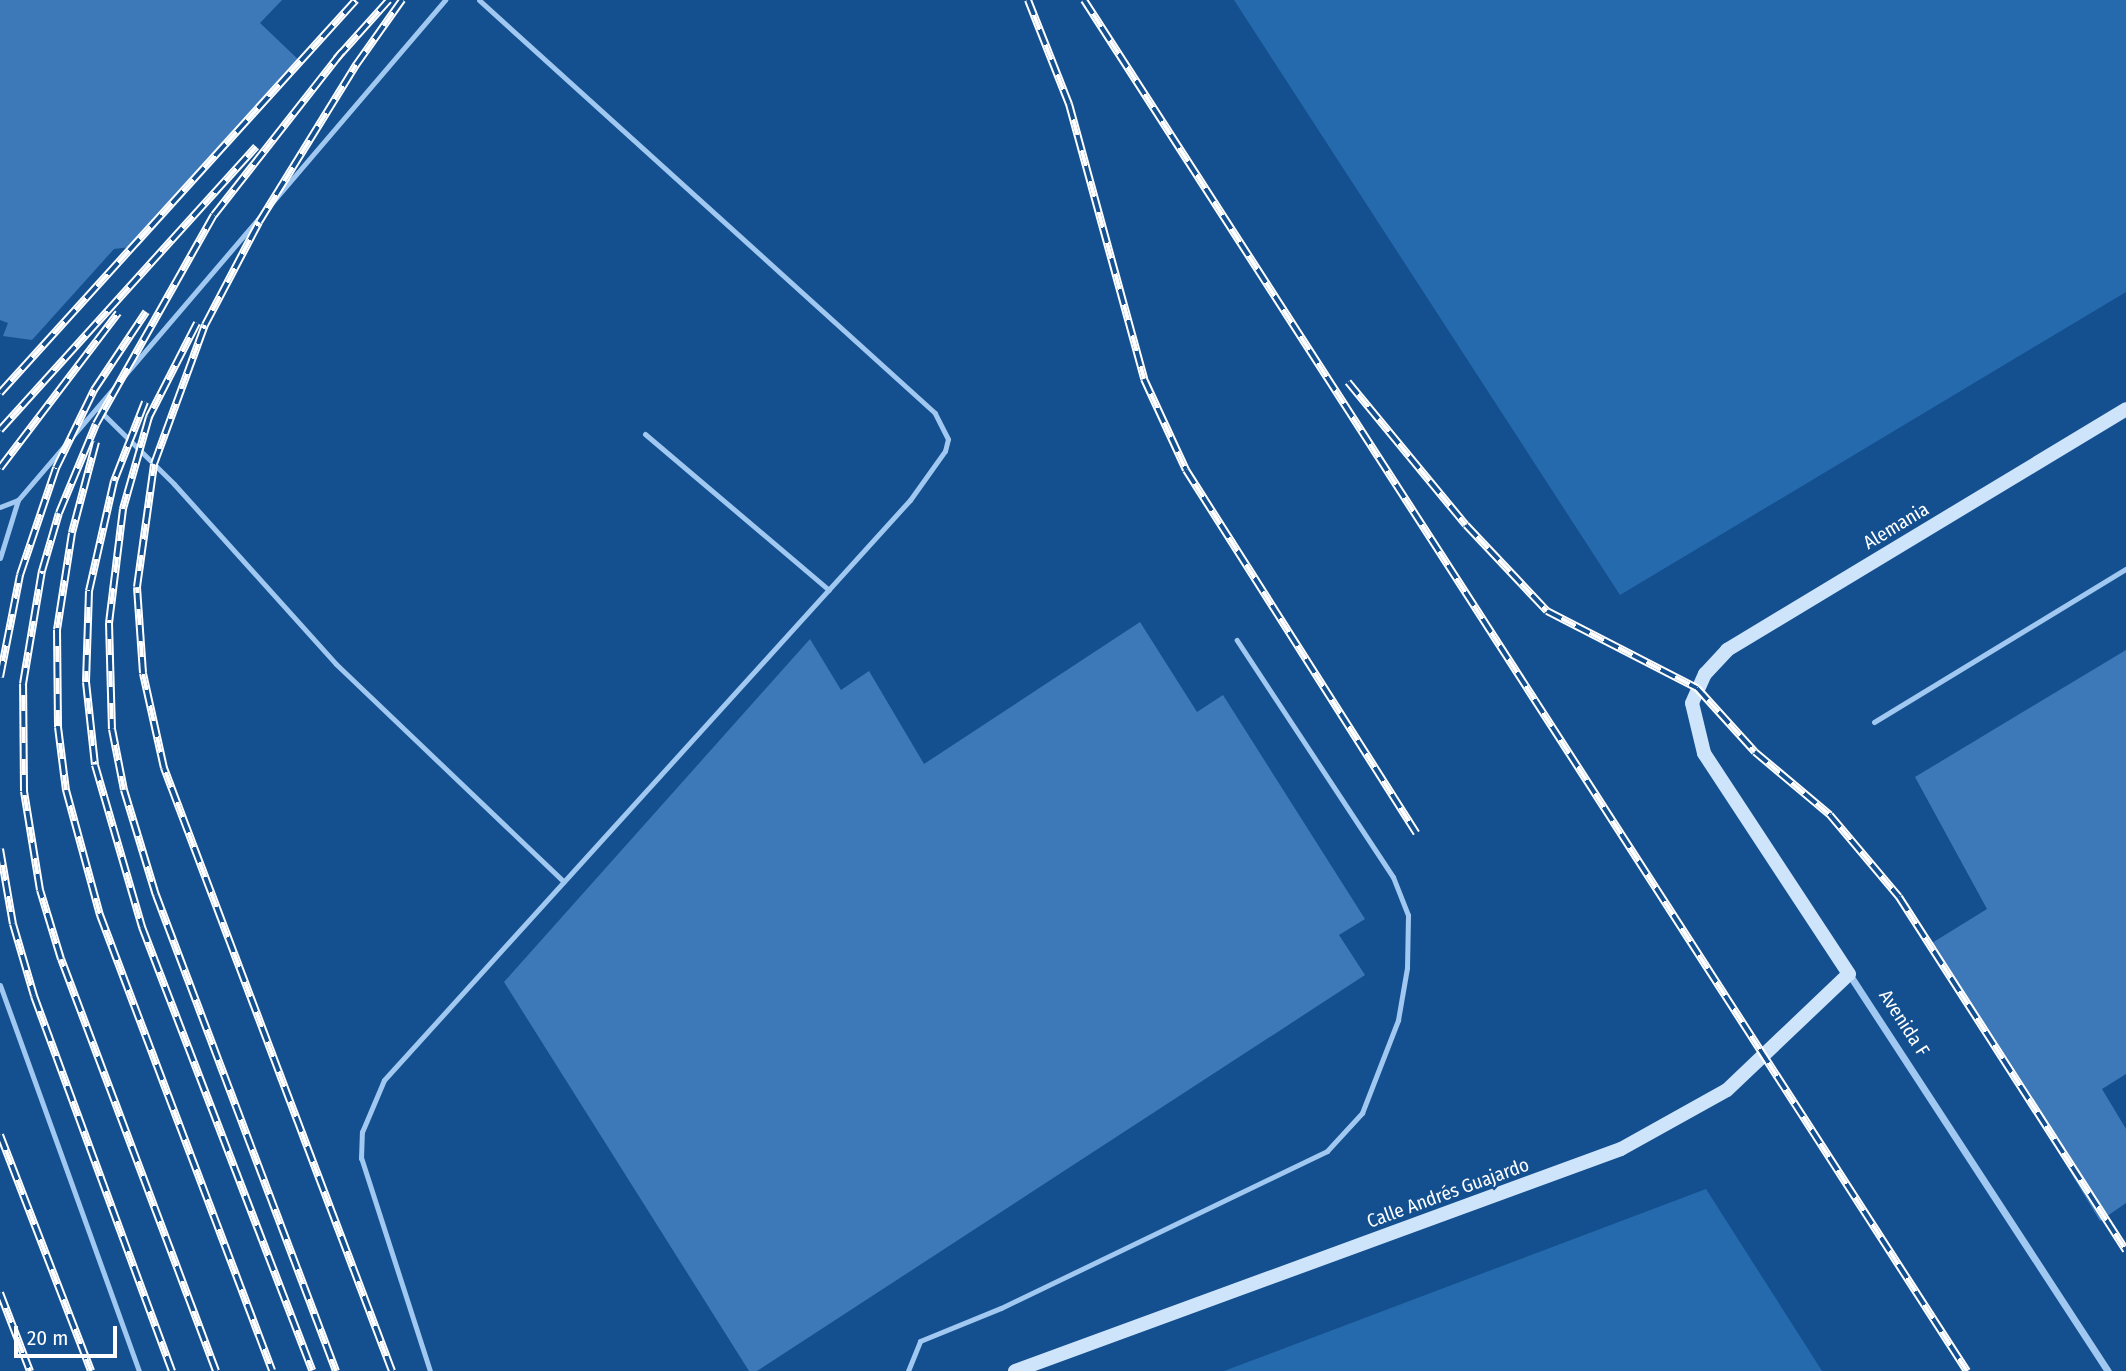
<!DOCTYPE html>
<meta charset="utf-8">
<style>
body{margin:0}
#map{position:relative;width:2126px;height:1371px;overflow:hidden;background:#14508f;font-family:"Fira Sans Condensed",sans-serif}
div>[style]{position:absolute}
.green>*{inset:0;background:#266aae}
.building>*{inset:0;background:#3d79b8}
.lane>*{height:5px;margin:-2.5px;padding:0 2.5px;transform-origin:2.5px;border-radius:2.5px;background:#a0c8f1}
.street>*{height:7px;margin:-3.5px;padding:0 3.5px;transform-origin:3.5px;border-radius:3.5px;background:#a0c8f1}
.secondary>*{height:14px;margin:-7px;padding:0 7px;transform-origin:7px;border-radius:7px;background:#cee4fb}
.rail>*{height:8px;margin-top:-4px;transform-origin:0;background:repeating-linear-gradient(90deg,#14508f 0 16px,#fff 0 32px);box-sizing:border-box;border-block:2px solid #fff}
span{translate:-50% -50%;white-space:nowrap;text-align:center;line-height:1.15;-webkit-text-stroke:5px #14508f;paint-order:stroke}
.street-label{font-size:19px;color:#fff}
.scale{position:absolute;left:14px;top:1326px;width:103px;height:32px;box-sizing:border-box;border:4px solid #fff;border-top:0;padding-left:9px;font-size:21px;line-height:24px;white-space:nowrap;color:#fff;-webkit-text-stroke:5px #14508f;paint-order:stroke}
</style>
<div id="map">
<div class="green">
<i style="clip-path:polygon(1234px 0,2126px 0,2126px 292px,1620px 595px)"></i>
<i style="clip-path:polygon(1706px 1189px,1822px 1371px,1224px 1371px)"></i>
</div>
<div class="building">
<i style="clip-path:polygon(0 0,282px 0,260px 23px,303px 64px,139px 246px,114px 249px,32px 340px,3px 336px,8px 323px,0 320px)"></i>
<i style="clip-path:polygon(1140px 622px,1197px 712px,1223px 695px,1365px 919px,1339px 935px,1365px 975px,757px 1371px,749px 1371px,504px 982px,810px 639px,841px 690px,869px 671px,924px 764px)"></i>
<i style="clip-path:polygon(2126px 650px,2126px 1074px,2102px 1089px,2126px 1129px,2126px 1203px,2100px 1221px,1932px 943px,1987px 909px,1915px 777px)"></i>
</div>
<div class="lane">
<i style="left:97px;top:408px;width:108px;rotate:44.6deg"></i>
<i style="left:174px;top:484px;width:242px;rotate:48deg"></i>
<i style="left:336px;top:664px;width:315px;rotate:43.7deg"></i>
<i style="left:645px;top:434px;width:241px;rotate:40.3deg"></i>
<i style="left:0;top:507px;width:19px;rotate:-21deg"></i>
<i style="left:18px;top:500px;width:658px;rotate:-49.5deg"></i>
<i style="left:0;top:558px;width:61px;rotate:-72.8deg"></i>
<i style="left:1874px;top:722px;width:295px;rotate:-31.3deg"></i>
<i style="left:0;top:985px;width:410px;rotate:70.2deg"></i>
<i style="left:430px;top:1371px;width:224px;rotate:-107.9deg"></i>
<i style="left:361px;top:1158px;width:26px;rotate:-88deg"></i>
<i style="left:362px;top:1132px;width:56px;rotate:-67.1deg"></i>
<i style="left:384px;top:1080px;width:783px;rotate:-47.8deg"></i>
<i style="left:910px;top:500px;width:60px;rotate:-54.5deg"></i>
<i style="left:945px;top:451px;width:12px;rotate:-76deg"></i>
<i style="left:948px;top:439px;width:29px;rotate:-117deg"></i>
<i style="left:935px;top:413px;width:615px;rotate:-137.83deg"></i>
<i style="left:908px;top:1371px;width:32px;rotate:-68deg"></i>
<i style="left:920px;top:1341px;width:87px;rotate:-22.2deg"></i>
<i style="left:1001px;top:1308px;width:362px;rotate:-25.7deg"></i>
<i style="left:1327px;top:1151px;width:52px;rotate:-47.4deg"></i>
<i style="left:1362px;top:1113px;width:100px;rotate:-68.8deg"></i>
<i style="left:1398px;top:1020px;width:53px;rotate:-80.2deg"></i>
<i style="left:1407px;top:968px;width:53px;rotate:-88.9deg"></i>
<i style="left:1408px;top:915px;width:41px;rotate:-111.5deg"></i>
<i style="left:1393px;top:877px;width:284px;rotate:-123.4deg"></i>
</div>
<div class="street">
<i style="left:1849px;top:974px;width:474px;rotate:56.9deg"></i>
</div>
<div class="secondary">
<i style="left:1015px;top:1371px;width:645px;rotate:-20.12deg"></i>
<i style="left:1621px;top:1149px;width:121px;rotate:-29.1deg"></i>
<i style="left:1727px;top:1090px;width:168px;rotate:-43.6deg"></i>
<i style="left:1849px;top:974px;width:264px;rotate:-123.3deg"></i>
<i style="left:1704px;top:753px;width:51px;rotate:-103.5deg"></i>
<i style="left:1692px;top:703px;width:32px;rotate:-66deg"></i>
<i style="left:1705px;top:674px;width:33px;rotate:-47deg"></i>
<i style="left:1727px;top:650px;width:466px;rotate:-31.1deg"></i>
</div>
<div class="rail">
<i style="left:1028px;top:0;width:112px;rotate:68.5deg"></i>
<i style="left:1069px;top:104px;width:285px;rotate:74.7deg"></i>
<i style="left:1144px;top:379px;width:100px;rotate:65.2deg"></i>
<i style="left:1186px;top:470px;width:430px;rotate:57.6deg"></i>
<i style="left:1084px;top:0;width:1631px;rotate:57.22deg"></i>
<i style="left:336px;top:59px;width:79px;rotate:-48.1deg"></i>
<i style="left:197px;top:323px;width:106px;rotate:117.1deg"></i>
<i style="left:149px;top:417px;width:96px;rotate:105.8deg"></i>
<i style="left:123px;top:509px;width:115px;rotate:97deg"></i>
<i style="left:109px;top:623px;width:106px;rotate:88.4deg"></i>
<i style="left:112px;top:729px;width:62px;rotate:78.9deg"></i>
<i style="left:124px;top:790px;width:110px;rotate:73.1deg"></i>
<i style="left:156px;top:895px;width:509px;rotate:69.29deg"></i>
<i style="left:1348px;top:382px;width:185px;rotate:50.5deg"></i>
<i style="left:1466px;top:525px;width:118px;rotate:46.7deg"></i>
<i style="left:1547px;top:611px;width:169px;rotate:27.2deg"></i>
<i style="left:1697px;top:688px;width:86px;rotate:47.8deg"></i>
<i style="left:1755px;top:752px;width:98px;rotate:40deg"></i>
<i style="left:1830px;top:815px;width:107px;rotate:49.9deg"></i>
<i style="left:1899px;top:897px;width:420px;rotate:57.3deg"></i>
<i style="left:0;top:393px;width:530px;rotate:-47.83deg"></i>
<i style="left:145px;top:402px;width:85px;rotate:111.4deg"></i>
<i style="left:114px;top:481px;width:113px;rotate:102.8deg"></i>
<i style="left:89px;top:591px;width:91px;rotate:91.9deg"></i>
<i style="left:86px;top:682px;width:83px;rotate:83.8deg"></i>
<i style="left:95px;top:765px;width:169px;rotate:73.8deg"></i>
<i style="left:142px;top:927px;width:475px;rotate:69deg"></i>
<i style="left:0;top:430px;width:382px;rotate:-47.9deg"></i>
<i style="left:96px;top:442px;width:94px;rotate:104.8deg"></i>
<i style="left:72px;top:533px;width:98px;rotate:98.8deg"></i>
<i style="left:57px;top:630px;width:97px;rotate:89.4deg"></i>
<i style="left:58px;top:727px;width:64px;rotate:82.8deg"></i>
<i style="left:66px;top:790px;width:130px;rotate:74.8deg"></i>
<i style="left:100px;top:915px;width:487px;rotate:69.3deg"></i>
<i style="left:0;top:468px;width:195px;rotate:-52.7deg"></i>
<i style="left:0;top:677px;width:104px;rotate:-78.9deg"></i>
<i style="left:20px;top:575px;width:113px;rotate:-71.4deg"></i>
<i style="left:56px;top:468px;width:87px;rotate:-64deg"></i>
<i style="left:94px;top:390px;width:94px;rotate:-56.3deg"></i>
<i style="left:0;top:849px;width:76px;rotate:80.2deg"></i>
<i style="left:13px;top:924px;width:75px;rotate:73.7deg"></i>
<i style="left:34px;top:996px;width:400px;rotate:69.8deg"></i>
<i style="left:0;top:1135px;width:253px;rotate:68.9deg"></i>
<i style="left:0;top:1293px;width:84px;rotate:69deg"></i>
<i style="left:216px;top:1371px;width:440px;rotate:-110.6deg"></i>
<i style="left:61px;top:959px;width:72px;rotate:-106.9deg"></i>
<i style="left:40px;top:890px;width:100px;rotate:-99.2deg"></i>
<i style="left:24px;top:791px;width:107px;rotate:-90.5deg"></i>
<i style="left:23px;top:684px;width:115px;rotate:-80.5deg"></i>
<i style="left:42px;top:571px;width:60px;rotate:-73.7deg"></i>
<i style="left:59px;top:513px;width:96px;rotate:-67.4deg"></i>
<i style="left:96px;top:424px;width:240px;rotate:-60.6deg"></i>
<i style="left:214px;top:215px;width:207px;rotate:-51.9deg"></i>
<i style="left:392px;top:1371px;width:645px;rotate:-110.71deg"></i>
<i style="left:164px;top:768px;width:97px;rotate:-102.5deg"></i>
<i style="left:143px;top:673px;width:86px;rotate:-94deg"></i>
<i style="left:137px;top:587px;width:124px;rotate:-82.1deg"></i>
<i style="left:154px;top:464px;width:148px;rotate:-69.9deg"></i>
<i style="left:205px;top:325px;width:116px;rotate:-62.3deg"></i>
<i style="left:259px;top:222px;width:185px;rotate:-58.3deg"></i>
<i style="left:356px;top:65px;width:80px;rotate:-54.7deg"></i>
</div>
<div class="street-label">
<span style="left:1896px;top:526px;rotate:-31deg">Alemania</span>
<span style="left:1904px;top:1023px;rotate:57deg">Avenida F</span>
<span style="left:1448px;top:1193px;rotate:-20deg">Calle Andrés Guajardo</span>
</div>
<div class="scale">20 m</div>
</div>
